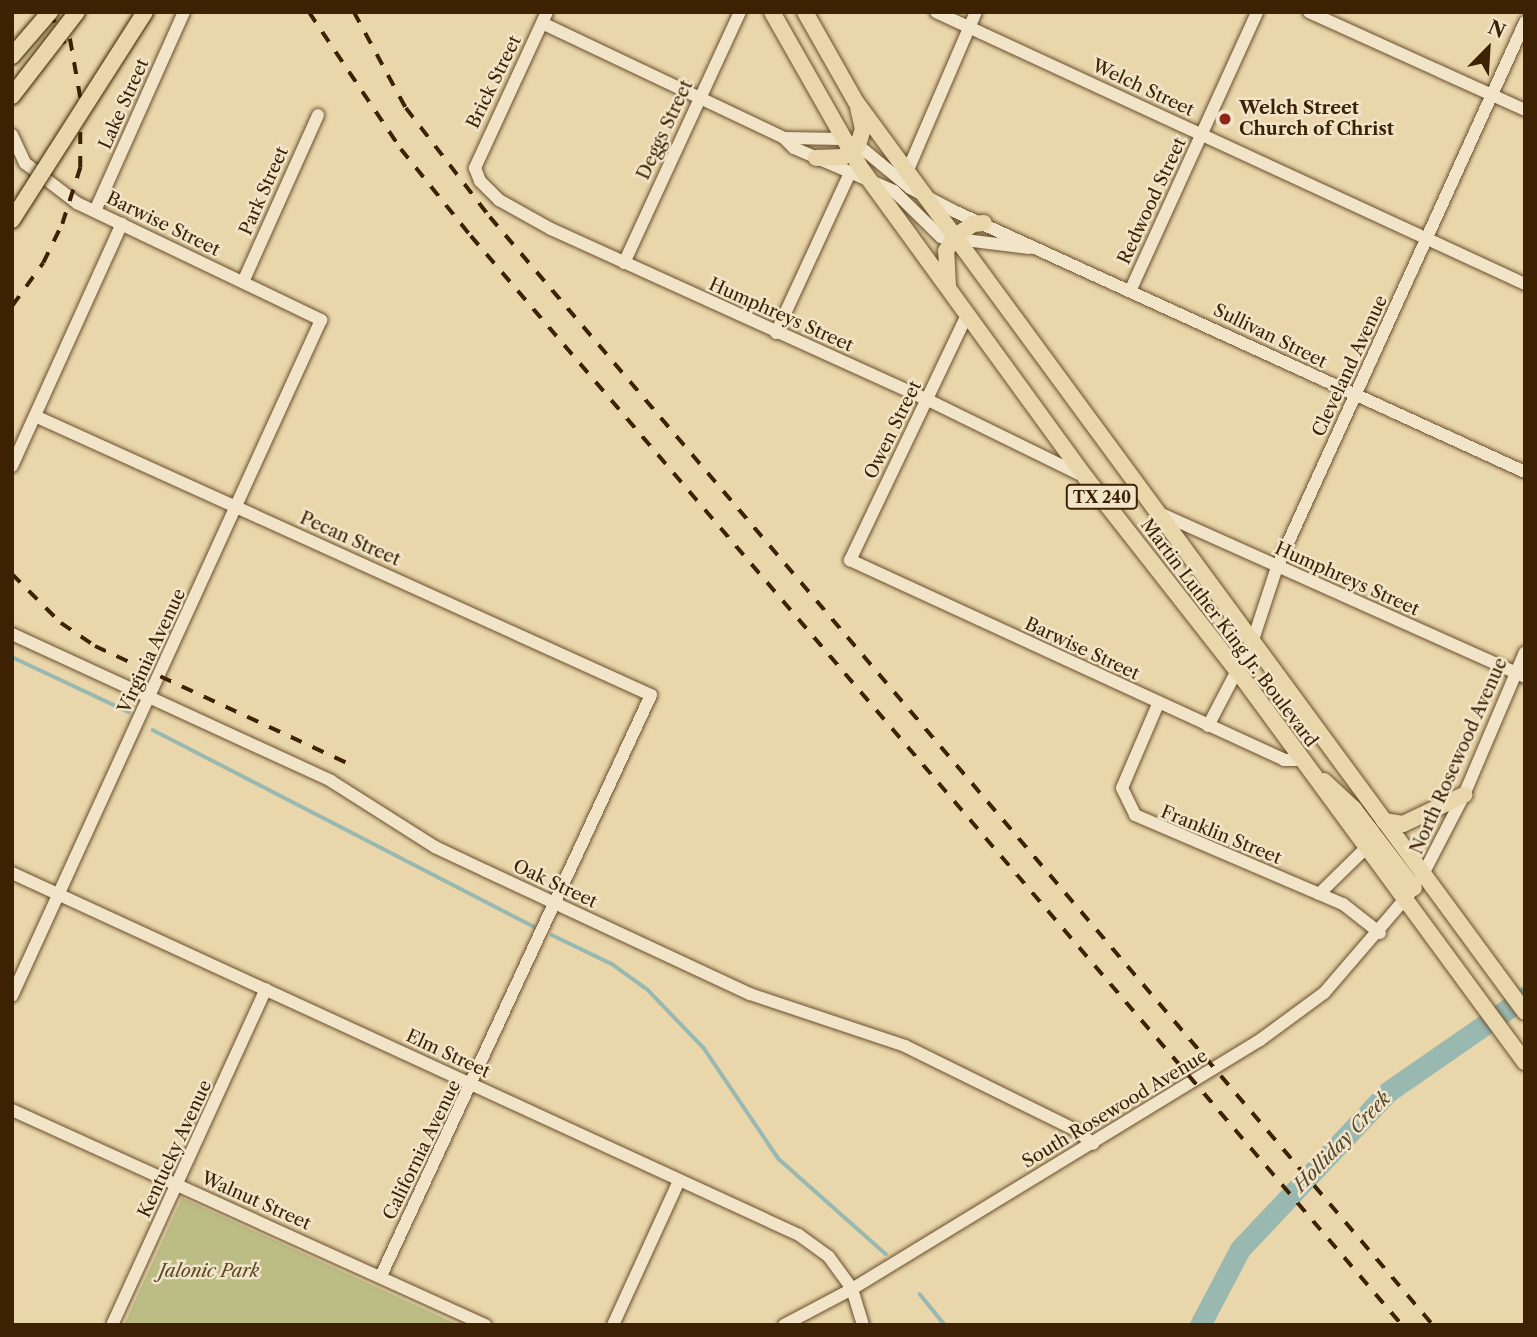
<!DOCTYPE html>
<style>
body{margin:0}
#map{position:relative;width:1537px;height:1337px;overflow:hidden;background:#ead6ab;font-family:"Libre Caslon Text",serif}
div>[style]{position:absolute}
.green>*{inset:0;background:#bcbc85}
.stream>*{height:3.5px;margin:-1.75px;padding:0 1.75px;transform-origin:1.75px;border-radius:1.75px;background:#99b8b0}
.river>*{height:21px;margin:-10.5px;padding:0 10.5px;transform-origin:10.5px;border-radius:10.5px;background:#99b8b0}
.roads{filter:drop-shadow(0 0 2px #684f2c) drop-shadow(0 0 2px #684f2c)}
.minor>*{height:12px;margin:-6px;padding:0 6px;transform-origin:6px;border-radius:6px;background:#f1e4c8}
.major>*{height:16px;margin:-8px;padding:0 8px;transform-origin:8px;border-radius:8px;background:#ead6ab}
.rail>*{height:3.5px;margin-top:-1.75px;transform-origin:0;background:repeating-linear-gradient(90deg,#3c2202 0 12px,transparent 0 24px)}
.bridges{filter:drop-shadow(0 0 2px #3c2202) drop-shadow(0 0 2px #3c2202)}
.major-bridge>*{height:16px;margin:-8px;padding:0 8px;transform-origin:8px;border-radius:8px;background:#ead6ab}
.dots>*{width:19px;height:19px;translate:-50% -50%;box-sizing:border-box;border:4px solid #f1e4c8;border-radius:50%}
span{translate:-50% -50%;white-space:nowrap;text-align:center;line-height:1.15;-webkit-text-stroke:5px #f1e4c8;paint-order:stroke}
.shield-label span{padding:2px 5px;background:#f1e4c8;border:2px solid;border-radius:5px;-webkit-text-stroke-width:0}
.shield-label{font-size:16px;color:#3c2202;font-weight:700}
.street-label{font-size:18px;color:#3c2202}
.poi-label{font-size:18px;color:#3c2202;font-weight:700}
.left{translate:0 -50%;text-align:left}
.park-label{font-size:18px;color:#5c4823;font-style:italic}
.water-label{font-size:19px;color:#53482e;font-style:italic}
.frame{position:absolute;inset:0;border:14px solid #3c2202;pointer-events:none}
.north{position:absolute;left:1453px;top:14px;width:70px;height:70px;-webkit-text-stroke:5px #f1e4c8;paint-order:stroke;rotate:24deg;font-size:19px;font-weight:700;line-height:28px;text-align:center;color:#3c2202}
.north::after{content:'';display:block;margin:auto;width:24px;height:32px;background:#3c2202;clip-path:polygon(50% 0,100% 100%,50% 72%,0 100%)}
</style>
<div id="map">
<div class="green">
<i style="clip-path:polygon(182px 1198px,459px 1325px,124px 1325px)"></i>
</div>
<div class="stream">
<i style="left:12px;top:657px;width:129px;rotate:25.2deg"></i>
<i style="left:153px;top:730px;width:432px;rotate:27.3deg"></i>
<i style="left:552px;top:935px;width:67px;rotate:25.8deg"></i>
<i style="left:612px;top:964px;width:44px;rotate:35.8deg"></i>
<i style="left:648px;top:990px;width:81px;rotate:46deg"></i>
<i style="left:704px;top:1048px;width:134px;rotate:56deg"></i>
<i style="left:779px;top:1159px;width:143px;rotate:41.6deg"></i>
<i style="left:920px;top:1294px;width:40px;rotate:51deg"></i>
</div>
<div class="river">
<i style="left:1200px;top:1325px;width:86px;rotate:-62.2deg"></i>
<i style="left:1240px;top:1249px;width:217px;rotate:-46.7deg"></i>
<i style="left:1389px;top:1091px;width:165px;rotate:-34.7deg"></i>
</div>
<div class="roads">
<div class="minor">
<i style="left:547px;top:12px;width:172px;rotate:114.8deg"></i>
<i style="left:475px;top:168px;width:14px;rotate:69deg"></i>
<i style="left:480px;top:181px;width:27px;rotate:45deg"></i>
<i style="left:499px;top:200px;width:60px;rotate:29.1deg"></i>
<i style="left:551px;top:229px;width:414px;rotate:24.4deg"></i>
<i style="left:928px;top:400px;width:175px;rotate:26.1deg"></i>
<i style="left:936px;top:12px;width:649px;rotate:24.79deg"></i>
<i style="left:1309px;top:12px;width:237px;rotate:24.4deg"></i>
<i style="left:542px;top:23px;width:268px;rotate:25.4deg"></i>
<i style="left:784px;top:138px;width:14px;rotate:45deg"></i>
<i style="left:794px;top:148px;width:109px;rotate:23.3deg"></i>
<i style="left:894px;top:191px;width:66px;rotate:44.4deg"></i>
<i style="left:941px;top:237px;width:89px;rotate:7.1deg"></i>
<i style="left:12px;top:135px;width:31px;rotate:65deg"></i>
<i style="left:25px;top:163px;width:66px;rotate:37.6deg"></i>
<i style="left:77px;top:203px;width:271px;rotate:25.6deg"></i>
<i style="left:321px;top:320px;width:743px;rotate:114.57deg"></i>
<i style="left:784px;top:138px;width:59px;rotate:1deg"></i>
<i style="left:843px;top:139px;width:16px;rotate:22deg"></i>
<i style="left:858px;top:145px;width:67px;rotate:39.6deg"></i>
<i style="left:910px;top:188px;width:52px;rotate:27.6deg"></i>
<i style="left:956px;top:212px;width:626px;rotate:24.56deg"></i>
<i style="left:907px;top:172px;width:174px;rotate:-66.7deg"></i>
<i style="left:95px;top:211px;width:218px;rotate:-65.9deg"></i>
<i style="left:624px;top:263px;width:277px;rotate:-65.2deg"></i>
<i style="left:243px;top:282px;width:183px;rotate:-65.8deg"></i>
<i style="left:1131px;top:289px;width:304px;rotate:-65.5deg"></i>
<i style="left:967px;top:315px;width:272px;rotate:115.5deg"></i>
<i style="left:850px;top:560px;width:478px;rotate:24.7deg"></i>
<i style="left:1284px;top:760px;width:17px"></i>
<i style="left:776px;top:333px;width:176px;rotate:-65.2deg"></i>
<i style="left:35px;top:416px;width:676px;rotate:24.37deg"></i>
<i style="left:651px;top:695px;width:641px;rotate:114.93deg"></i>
<i style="left:12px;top:466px;width:266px;rotate:-65.6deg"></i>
<i style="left:1159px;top:513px;width:401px;rotate:24.1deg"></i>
<i style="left:12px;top:634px;width:351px;rotate:24.7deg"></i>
<i style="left:331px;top:781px;width:123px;rotate:32.4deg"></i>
<i style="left:435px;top:847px;width:56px;rotate:25.2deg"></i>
<i style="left:486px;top:871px;width:291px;rotate:25deg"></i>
<i style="left:750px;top:994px;width:163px;rotate:18.5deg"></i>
<i style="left:905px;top:1046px;width:191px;rotate:26.2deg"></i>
<i style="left:1076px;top:1130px;width:22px;rotate:39deg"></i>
<i style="left:1158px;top:704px;width:91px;rotate:113.2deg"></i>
<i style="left:1122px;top:788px;width:30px;rotate:64deg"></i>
<i style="left:1135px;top:815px;width:226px;rotate:23.2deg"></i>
<i style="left:1343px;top:904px;width:47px;rotate:38.1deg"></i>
<i style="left:1208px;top:726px;width:97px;rotate:-62.4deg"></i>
<i style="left:1253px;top:640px;width:77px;rotate:-71.8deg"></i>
<i style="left:1277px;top:567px;width:599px;rotate:-65.53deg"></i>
<i style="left:12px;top:873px;width:866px;rotate:24.7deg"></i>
<i style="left:799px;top:1235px;width:37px;rotate:36deg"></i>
<i style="left:829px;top:1257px;width:39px;rotate:54deg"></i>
<i style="left:852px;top:1289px;width:38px;rotate:73deg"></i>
<i style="left:1421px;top:878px;width:93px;rotate:-62.6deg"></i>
<i style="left:1464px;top:795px;width:155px;rotate:-66.9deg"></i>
<i style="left:1319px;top:894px;width:66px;rotate:-44.4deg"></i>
<i style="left:12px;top:1110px;width:520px;rotate:24.44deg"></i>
<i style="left:113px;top:1323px;width:367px;rotate:-65.4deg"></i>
<i style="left:613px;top:1325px;width:158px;rotate:-65.4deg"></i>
<i style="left:784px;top:1325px;width:77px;rotate:-27.9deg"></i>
<i style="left:852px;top:1289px;width:478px;rotate:-31.4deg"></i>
<i style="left:1260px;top:1040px;width:79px;rotate:-36.3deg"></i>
<i style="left:1324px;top:993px;width:132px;rotate:-49.3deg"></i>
</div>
<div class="major">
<i style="left:772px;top:12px;width:178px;rotate:60.4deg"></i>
<i style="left:860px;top:167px;width:384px;rotate:54deg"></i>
<i style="left:1086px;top:478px;width:243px;rotate:51.9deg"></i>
<i style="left:1236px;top:669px;width:488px;rotate:53.7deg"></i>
<i style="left:805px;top:12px;width:103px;rotate:60.5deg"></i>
<i style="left:856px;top:102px;width:1129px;rotate:53.68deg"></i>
<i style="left:816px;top:158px;width:27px;rotate:-2deg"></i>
<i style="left:843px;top:157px;width:19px;rotate:-39deg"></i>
<i style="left:858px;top:145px;width:17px;rotate:-73deg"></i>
<i style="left:863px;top:129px;width:22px;rotate:-103deg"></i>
<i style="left:948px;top:286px;width:35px;rotate:-93deg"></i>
<i style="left:946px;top:251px;width:16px;rotate:-60deg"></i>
<i style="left:954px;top:237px;width:23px;rotate:-34deg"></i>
<i style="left:973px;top:224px;width:11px;rotate:-5deg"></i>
<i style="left:1324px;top:781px;width:41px;rotate:43deg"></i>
<i style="left:1354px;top:809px;width:99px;rotate:52.8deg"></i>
<i style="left:1384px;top:821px;width:19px;rotate:9deg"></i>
<i style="left:1403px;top:824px;width:68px;rotate:-25.4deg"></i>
</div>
</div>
<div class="rail">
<i style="left:50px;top:12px;width:35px;rotate:65deg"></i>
<i style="left:309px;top:12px;width:165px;rotate:56.1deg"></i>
<i style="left:401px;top:149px;width:112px;rotate:51.2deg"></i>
<i style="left:471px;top:236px;width:1433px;rotate:49.47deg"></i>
<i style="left:354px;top:12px;width:109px;rotate:61.6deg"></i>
<i style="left:406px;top:108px;width:138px;rotate:52.4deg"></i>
<i style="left:490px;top:217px;width:1455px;rotate:49.6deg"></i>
<i style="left:12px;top:306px;width:53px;rotate:-54.2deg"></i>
<i style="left:43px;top:263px;width:43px;rotate:-64deg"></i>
<i style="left:62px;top:224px;width:59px;rotate:-72.2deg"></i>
<i style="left:80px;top:168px;width:70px;rotate:-90deg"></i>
<i style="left:80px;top:98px;width:87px;rotate:-99.9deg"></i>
<i style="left:12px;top:574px;width:69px;rotate:45deg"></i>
<i style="left:61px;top:623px;width:41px;rotate:34.1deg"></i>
<i style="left:95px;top:646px;width:280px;rotate:24.9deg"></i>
</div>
<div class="bridges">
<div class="major-bridge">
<i style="left:12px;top:56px;width:58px;rotate:-49.2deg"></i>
<i style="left:12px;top:96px;width:106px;rotate:-52.3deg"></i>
<i style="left:12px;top:220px;width:247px;rotate:-57.4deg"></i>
</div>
</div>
<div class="dots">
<i style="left:1225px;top:119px;background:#8f2418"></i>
</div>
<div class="shield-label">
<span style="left:1102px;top:497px">TX 240</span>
</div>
<div class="street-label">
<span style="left:494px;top:82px;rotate:-64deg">Brick Street</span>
<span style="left:1143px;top:88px;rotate:25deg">Welch Street</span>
<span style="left:124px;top:104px;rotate:-66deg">Lake Street</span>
<span style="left:665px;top:130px;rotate:-65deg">Deggs Street</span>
<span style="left:264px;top:191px;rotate:-66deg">Park Street</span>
<span style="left:1152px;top:201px;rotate:-65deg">Redwood Street</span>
<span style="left:163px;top:224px;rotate:26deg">Barwise Street</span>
<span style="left:781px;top:315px;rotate:24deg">Humphreys Street</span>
<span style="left:1270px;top:336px;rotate:26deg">Sullivan Street</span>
<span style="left:1350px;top:366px;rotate:-65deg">Cleveland Avenue</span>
<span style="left:893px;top:430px;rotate:-64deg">Owen Street</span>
<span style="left:350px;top:539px;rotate:24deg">Pecan Street</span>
<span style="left:1347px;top:579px;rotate:24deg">Humphreys Street</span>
<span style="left:1229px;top:633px;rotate:53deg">Martin Luther King Jr. Boulevard</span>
<span style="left:1082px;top:649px;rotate:25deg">Barwise Street</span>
<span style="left:152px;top:651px;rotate:-65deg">Virginia Avenue</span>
<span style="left:1459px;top:756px;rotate:-66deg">North Rosewood Avenue</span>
<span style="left:1221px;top:835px;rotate:22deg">Franklin Street</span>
<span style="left:555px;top:884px;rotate:25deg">Oak Street</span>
<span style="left:448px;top:1054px;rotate:25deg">Elm Street</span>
<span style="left:1115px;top:1109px;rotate:-31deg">South Rosewood Avenue</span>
<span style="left:175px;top:1149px;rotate:-65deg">Kentucky Avenue</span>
<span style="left:422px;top:1150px;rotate:-64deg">California Avenue</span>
<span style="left:256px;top:1201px;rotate:24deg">Walnut Street</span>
</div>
<div class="poi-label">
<span class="left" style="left:1239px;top:119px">Welch Street<br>Church of Christ</span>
</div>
<div class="park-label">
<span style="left:209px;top:1271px">Jalonic Park</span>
</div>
<div class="water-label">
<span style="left:1342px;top:1142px;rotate:-46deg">Holliday Creek</span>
</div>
<div class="frame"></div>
<div class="north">N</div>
</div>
